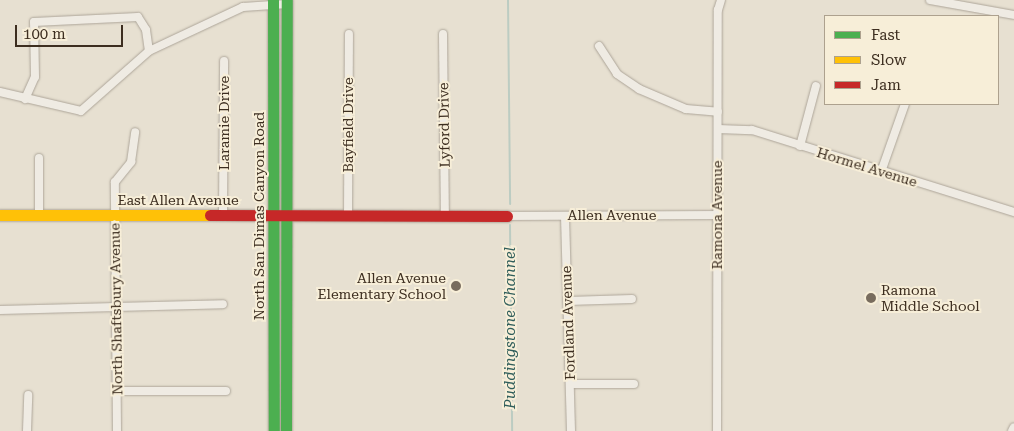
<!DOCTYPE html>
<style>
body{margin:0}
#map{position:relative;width:1014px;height:431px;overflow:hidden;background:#e7e0d1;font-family:"Roboto Serif",serif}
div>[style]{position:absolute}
.stream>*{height:2px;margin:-1px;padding:0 1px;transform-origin:1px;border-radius:1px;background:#bcccc2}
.roads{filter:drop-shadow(0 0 1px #ada599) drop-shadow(0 0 1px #ada599)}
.street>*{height:8px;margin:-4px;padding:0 4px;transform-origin:4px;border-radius:4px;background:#efebe3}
.fast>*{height:11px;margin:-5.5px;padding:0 5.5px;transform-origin:5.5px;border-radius:5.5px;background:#4caf50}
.slow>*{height:11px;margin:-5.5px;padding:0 5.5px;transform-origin:5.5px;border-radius:5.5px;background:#ffc107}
.jam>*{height:11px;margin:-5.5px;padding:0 5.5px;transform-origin:5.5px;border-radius:5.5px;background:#c62828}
.dots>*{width:14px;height:14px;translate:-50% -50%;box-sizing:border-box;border:2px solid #f7eed8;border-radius:50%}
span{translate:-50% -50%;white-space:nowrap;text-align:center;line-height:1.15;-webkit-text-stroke:4px #f7eed8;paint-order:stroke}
.street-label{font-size:14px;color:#3d2e20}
.poi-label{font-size:14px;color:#3d2e20}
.right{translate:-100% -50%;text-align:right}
.left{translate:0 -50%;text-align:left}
.water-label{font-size:15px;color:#2f5d5a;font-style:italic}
.legend{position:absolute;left:824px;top:15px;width:175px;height:90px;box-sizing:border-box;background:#f7eed8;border:1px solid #ada18e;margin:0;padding:6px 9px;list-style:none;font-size:15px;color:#3d2e20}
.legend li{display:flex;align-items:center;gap:10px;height:25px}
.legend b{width:25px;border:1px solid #ada18e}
.scale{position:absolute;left:15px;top:25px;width:108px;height:22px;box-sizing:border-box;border:2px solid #3d2e20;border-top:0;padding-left:6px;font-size:15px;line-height:18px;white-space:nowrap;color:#3d2e20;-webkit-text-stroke:4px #f7eed8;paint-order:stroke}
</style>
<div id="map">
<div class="stream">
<i style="left:508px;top:0;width:204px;rotate:89.4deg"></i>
<i style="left:510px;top:225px;width:206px;rotate:89.4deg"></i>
</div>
<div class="roads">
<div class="street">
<i style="left:930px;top:0;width:85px;rotate:10.1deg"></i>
<i style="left:443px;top:34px;width:181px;rotate:89.4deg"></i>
<i style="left:599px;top:46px;width:33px;rotate:57deg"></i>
<i style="left:617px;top:74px;width:27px;rotate:34deg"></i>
<i style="left:639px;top:89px;width:51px;rotate:23.1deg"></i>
<i style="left:686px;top:109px;width:32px;rotate:5deg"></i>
<i style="left:0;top:92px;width:83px;rotate:13.2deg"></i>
<i style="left:81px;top:111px;width:91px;rotate:-41.4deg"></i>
<i style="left:149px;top:51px;width:104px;rotate:-25.1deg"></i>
<i style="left:243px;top:7px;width:44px;rotate:-3.9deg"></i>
<i style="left:25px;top:99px;width:24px;rotate:-66deg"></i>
<i style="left:35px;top:77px;width:55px;rotate:-91deg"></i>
<i style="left:34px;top:22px;width:104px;rotate:-2.8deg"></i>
<i style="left:138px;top:17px;width:15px;rotate:58deg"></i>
<i style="left:146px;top:30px;width:21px;rotate:82deg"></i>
<i style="left:718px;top:129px;width:34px;rotate:2deg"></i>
<i style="left:752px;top:130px;width:275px;rotate:17.4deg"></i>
<i style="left:800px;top:146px;width:62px;rotate:-75.1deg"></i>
<i style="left:881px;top:172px;width:72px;rotate:-70.6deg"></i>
<i style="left:223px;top:215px;width:154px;rotate:-89.6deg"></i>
<i style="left:39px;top:216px;width:58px;rotate:-90deg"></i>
<i style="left:348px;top:216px;width:182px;rotate:-89.7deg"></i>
<i style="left:507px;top:216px;width:210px;rotate:-0.3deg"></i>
<i style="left:565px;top:216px;width:215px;rotate:88.4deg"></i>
<i style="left:568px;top:301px;width:64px;rotate:-1.8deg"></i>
<i style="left:0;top:310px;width:223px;rotate:-1.5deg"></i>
<i style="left:570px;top:384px;width:64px"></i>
<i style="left:117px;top:391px;width:109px"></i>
<i style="left:27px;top:431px;width:36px;rotate:-88deg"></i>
<i style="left:117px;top:431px;width:249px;rotate:-90.5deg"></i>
<i style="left:115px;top:182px;width:26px;rotate:-51deg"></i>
<i style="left:131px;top:162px;width:30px;rotate:-82deg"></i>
<i style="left:717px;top:431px;width:421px;rotate:-89.9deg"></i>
<i style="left:718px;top:10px;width:10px;rotate:-73deg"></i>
<i style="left:1012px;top:431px;width:4px;rotate:-63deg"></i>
</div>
<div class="fast">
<i style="left:273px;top:0;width:431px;rotate:89.9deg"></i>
<i style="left:286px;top:431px;width:431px;rotate:-89.9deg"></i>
</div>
<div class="slow">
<i style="left:0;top:215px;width:210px"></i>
</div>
<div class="jam">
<i style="left:210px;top:215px;width:297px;rotate:0.2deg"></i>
</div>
</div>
<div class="dots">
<i style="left:456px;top:286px;background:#786c5e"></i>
<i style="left:871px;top:298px;background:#786c5e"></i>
</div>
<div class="street-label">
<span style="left:224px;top:123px;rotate:-90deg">Laramie Drive</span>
<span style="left:348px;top:125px;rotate:-90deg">Bayfield Drive</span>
<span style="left:444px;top:125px;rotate:-91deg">Lyford Drive</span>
<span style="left:867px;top:167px;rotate:17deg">Hormel Avenue</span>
<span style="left:178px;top:200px">East Allen Avenue</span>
<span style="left:612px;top:215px">Allen Avenue</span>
<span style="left:717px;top:215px;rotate:-90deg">Ramona Avenue</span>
<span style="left:259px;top:216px;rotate:-90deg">North San Dimas Canyon Road</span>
<span style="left:116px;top:309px;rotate:-91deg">North Shaftsbury Avenue</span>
<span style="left:568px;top:323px;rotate:-92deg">Fordland Avenue</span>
</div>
<div class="poi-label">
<span class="right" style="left:446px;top:286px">Allen Avenue<br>Elementary School</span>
<span class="left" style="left:881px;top:298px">Ramona<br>Middle School</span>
</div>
<div class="water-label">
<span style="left:511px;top:328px;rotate:-90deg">Puddingstone Channel</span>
</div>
<ul class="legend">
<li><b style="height:6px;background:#4caf50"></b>Fast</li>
<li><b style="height:6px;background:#ffc107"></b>Slow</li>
<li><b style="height:6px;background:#c62828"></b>Jam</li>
</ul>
<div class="scale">100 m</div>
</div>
